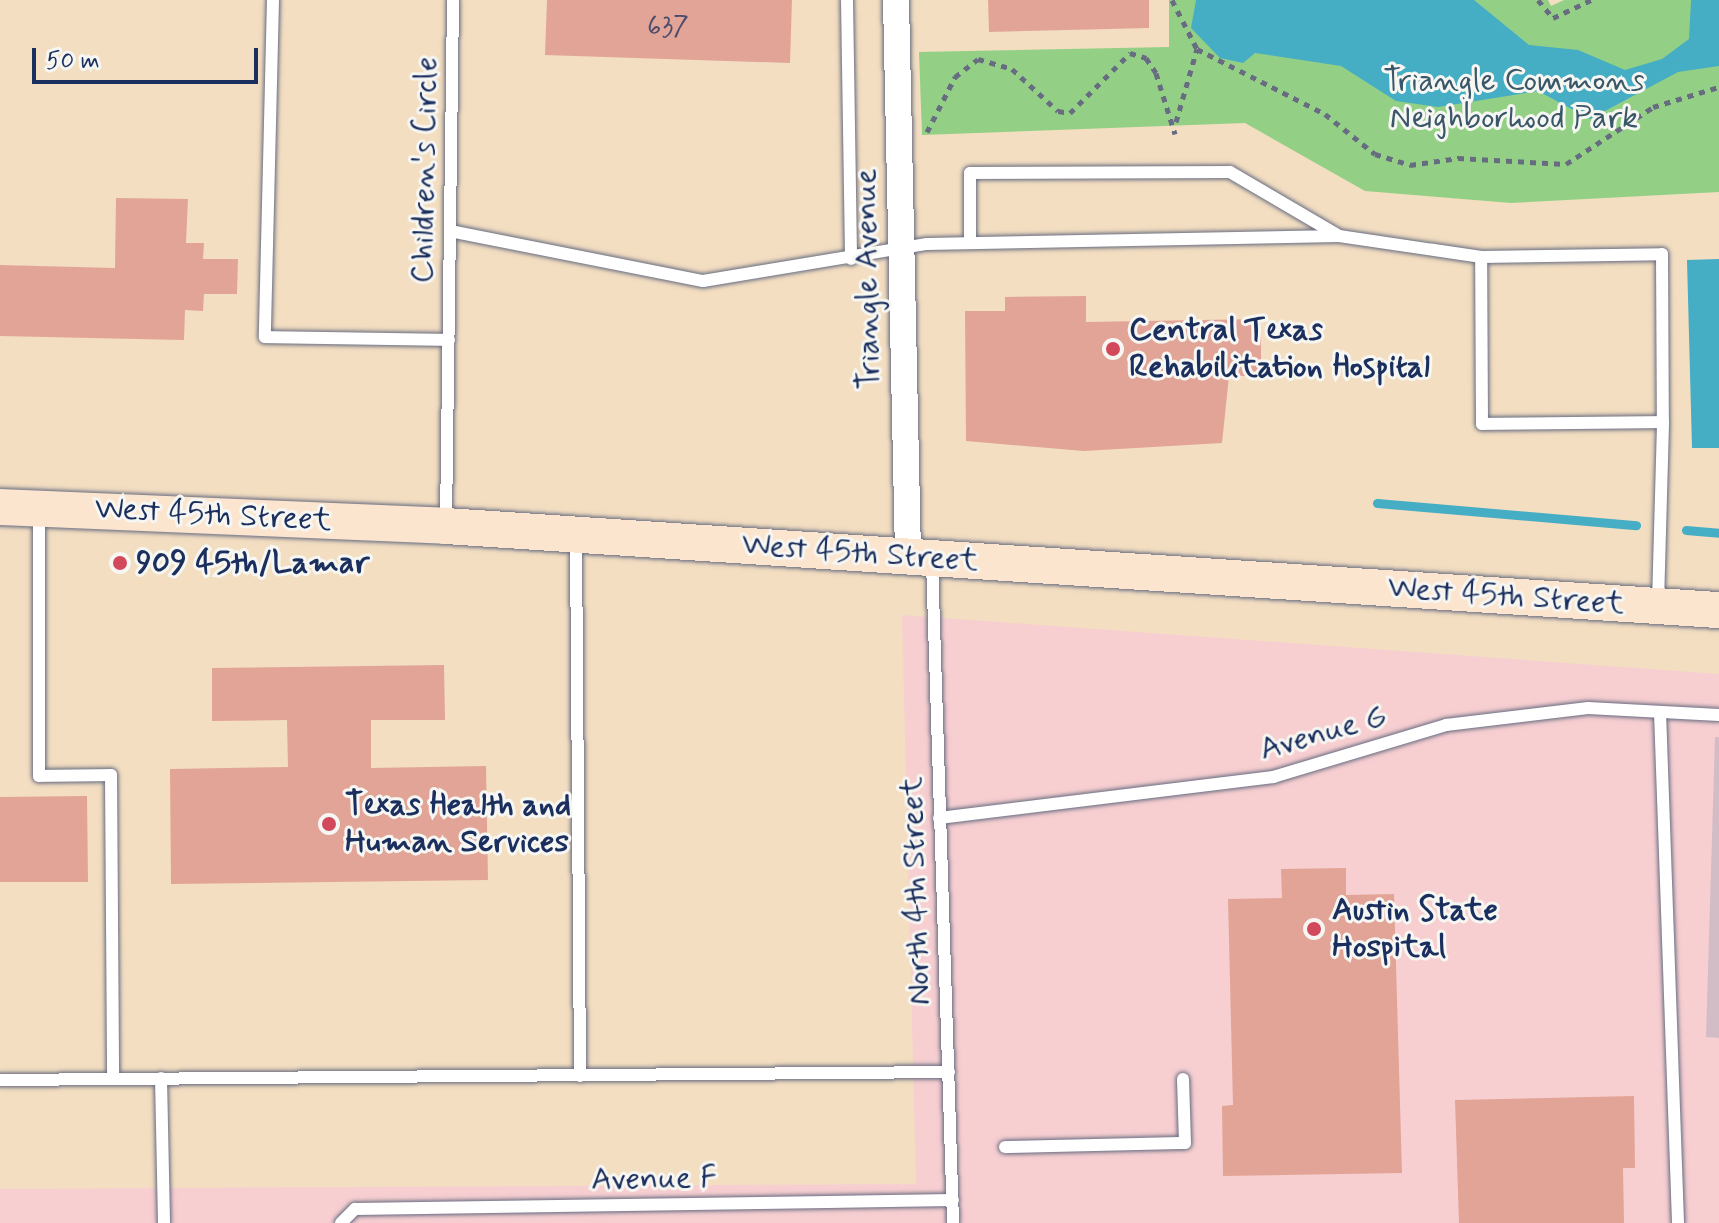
<!DOCTYPE html>
<style>
body{margin:0}
#map{position:relative;width:1719px;height:1223px;overflow:hidden;background:#f3dec1;font-family:Mynerve,sans-serif}
div>[style]{position:absolute}
.built>*{inset:0;background:#f7cfd1}
.industrial>*{inset:0;background:#d2bdc6}
.green>*{inset:0;background:#93d085}
.water>*{inset:0;background:#45adc4}
.stream>*{height:9px;margin:-4.5px;padding:0 4.5px;transform-origin:4.5px;border-radius:4.5px;background:#45adc4}
.building>*{inset:0;background:#e2a496}
.path>*{height:5px;margin-top:-2.5px;transform-origin:0;background:repeating-linear-gradient(90deg,#676c81 0 6px,transparent 0 12px)}
.roads{filter:drop-shadow(0 0 2px #676c81) drop-shadow(0 0 2px #676c81)}
.service>*{height:12px;margin:-6px;padding:0 6px;transform-origin:6px;border-radius:6px;background:#fff}
.minor>*{height:26px;margin:-13px;padding:0 13px;transform-origin:13px;border-radius:13px;background:#fff}
.secondary>*{height:36px;margin:-18px;padding:0 18px;transform-origin:18px;border-radius:18px;background:#fce5cf}
.dots>*{width:22px;height:22px;translate:-50% -50%;box-sizing:border-box;border:4px solid #f6f6f2;border-radius:50%}
span{translate:-50% -50%;white-space:nowrap;text-align:center;line-height:1.15;-webkit-text-stroke:6px #f6f6f2;paint-order:stroke}
.number-label{font-size:28px;color:#4d4c6c}
.number-label span{-webkit-text-stroke-width:0}
.park-label{font-size:32px;color:#395768}
.street-label{font-size:32px;color:#1b2f5e}
.poi-label{font-size:32px;color:#1b2f5e;font-weight:700}
.left{translate:0 -50%;text-align:left}
.scale{position:absolute;left:32px;top:48px;width:226px;height:36px;box-sizing:border-box;border:4px solid #1b2f5e;border-top:0;padding-left:10px;font-size:24px;line-height:28px;white-space:nowrap;color:#1b2f5e;-webkit-text-stroke:6px #f6f6f2;paint-order:stroke}
</style>
<div id="map">
<div class="built">
<i style="clip-path:polygon(902px 615px,1719px 674px,1719px 1223px,0 1223px,0 1189px,916px 1184px)"></i>
</div>
<div class="industrial">
<i style="clip-path:polygon(1715px 737px,1719px 737px,1719px 1038px,1706px 1037px)"></i>
</div>
<div class="green">
<i style="clip-path:polygon(1169px 0,1548px 0,1551px 6px,1564px 0,1719px 0,1719px 192px,1511px 203px,1365px 191px,1245px 123px,922px 135px,919px 52px,1169px 47px)"></i>
</div>
<div class="water">
<i style="clip-path:polygon(1196px 0,1474px 0,1529px 45px,1578px 50px,1625px 70px,1662px 59px,1689px 39px,1691px 0,1719px 0,1719px 66px,1678px 72px,1590px 119px,1538px 91px,1438px 107px,1396px 101px,1341px 66px,1255px 53px,1243px 63px,1220px 58px,1191px 28px)"></i>
<i style="clip-path:polygon(1719px 259px,1719px 448px,1692px 448px,1687px 260px)"></i>
</div>
<div class="stream">
<i style="left:1377px;top:503px;width:260px;rotate:4.9deg"></i>
<i style="left:1686px;top:530px;width:33px;rotate:5deg"></i>
</div>
<div class="building">
<i style="clip-path:polygon(547px 0,792px 0,790px 63px,545px 55px)"></i>
<i style="clip-path:polygon(988px 0,1149px 0,1149px 28px,989px 32px)"></i>
<i style="clip-path:polygon(116px 198px,188px 199px,186px 243px,204px 243px,203px 259px,238px 259px,237px 294px,204px 294px,203px 311px,185px 310px,184px 340px,0 336px,0 265px,115px 268px)"></i>
<i style="clip-path:polygon(1086px 296px,1086px 322px,1261px 319px,1261px 376px,1229px 376px,1222px 443px,1084px 451px,966px 441px,965px 311px,1005px 311px,1005px 297px)"></i>
<i style="clip-path:polygon(444px 665px,445px 720px,371px 720px,371px 768px,486px 766px,488px 880px,171px 884px,170px 769px,288px 767px,287px 720px,212px 721px,212px 668px)"></i>
<i style="clip-path:polygon(87px 796px,88px 882px,0 882px,0 797px)"></i>
<i style="clip-path:polygon(1346px 868px,1346px 895px,1394px 894px,1402px 1173px,1223px 1176px,1222px 1106px,1233px 1105px,1228px 899px,1282px 898px,1281px 869px)"></i>
<i style="clip-path:polygon(1634px 1096px,1635px 1168px,1623px 1168px,1624px 1223px,1459px 1223px,1455px 1100px)"></i>
</div>
<div class="path">
<i style="left:1172px;top:0;width:55px;rotate:63deg"></i>
<i style="left:1197px;top:49px;width:144px;rotate:26.9deg"></i>
<i style="left:1325px;top:114px;width:64px;rotate:38.7deg"></i>
<i style="left:1375px;top:154px;width:37px;rotate:17deg"></i>
<i style="left:1410px;top:165px;width:49px;rotate:-8.3deg"></i>
<i style="left:1458px;top:158px;width:108px;rotate:3.2deg"></i>
<i style="left:1566px;top:164px;width:104px;rotate:-33.2deg"></i>
<i style="left:1653px;top:107px;width:69px;rotate:-16.9deg"></i>
<i style="left:1538px;top:0;width:23px;rotate:50deg"></i>
<i style="left:1553px;top:18px;width:42px;rotate:-25.3deg"></i>
<i style="left:1176px;top:122px;width:76px;rotate:-74deg"></i>
<i style="left:927px;top:132px;width:62px;rotate:-63deg"></i>
<i style="left:955px;top:77px;width:29px;rotate:-38deg"></i>
<i style="left:978px;top:59px;width:35px;rotate:16deg"></i>
<i style="left:1012px;top:69px;width:62px;rotate:42.4deg"></i>
<i style="left:1058px;top:111px;width:12px;rotate:9deg"></i>
<i style="left:1070px;top:113px;width:85px;rotate:-45deg"></i>
<i style="left:1130px;top:53px;width:17px;rotate:17deg"></i>
<i style="left:1146px;top:58px;width:18px;rotate:56deg"></i>
<i style="left:1156px;top:73px;width:64px;rotate:72.7deg"></i>
</div>
<div class="roads">
<div class="service">
<i style="left:273px;top:0;width:337px;rotate:91.4deg"></i>
<i style="left:265px;top:337px;width:184px;rotate:0.9deg"></i>
<i style="left:847px;top:0;width:259px;rotate:89.1deg"></i>
<i style="left:450px;top:231px;width:258px;rotate:11.2deg"></i>
<i style="left:703px;top:281px;width:227px;rotate:-9.4deg"></i>
<i style="left:927px;top:244px;width:412px;rotate:-1.1deg"></i>
<i style="left:1339px;top:236px;width:144px;rotate:8.4deg"></i>
<i style="left:1481px;top:257px;width:181px;rotate:-0.9deg"></i>
<i style="left:1662px;top:254px;width:168px;rotate:89.7deg"></i>
<i style="left:1663px;top:422px;width:181px;rotate:179.4deg"></i>
<i style="left:1482px;top:424px;width:167px;rotate:-90.3deg"></i>
<i style="left:970px;top:243px;width:70px;rotate:-90deg"></i>
<i style="left:970px;top:173px;width:260px;rotate:-0.2deg"></i>
<i style="left:1230px;top:172px;width:126px;rotate:30.4deg"></i>
<i style="left:39px;top:511px;width:265px;rotate:90deg"></i>
<i style="left:39px;top:776px;width:72px;rotate:-0.8deg"></i>
<i style="left:111px;top:775px;width:304px;rotate:89.6deg"></i>
<i style="left:446px;top:522px;width:522px;rotate:-89.23deg"></i>
<i style="left:576px;top:539px;width:537px;rotate:89.57deg"></i>
<i style="left:932px;top:561px;width:662px;rotate:88.18deg"></i>
<i style="left:1658px;top:603px;width:181px;rotate:-88.4deg"></i>
<i style="left:1660px;top:712px;width:511px;rotate:87.98deg"></i>
<i style="left:939px;top:818px;width:337px;rotate:-7deg"></i>
<i style="left:1273px;top:777px;width:181px;rotate:-16.7deg"></i>
<i style="left:1446px;top:725px;width:143px;rotate:-6.8deg"></i>
<i style="left:1588px;top:708px;width:131px;rotate:3.1deg"></i>
<i style="left:161px;top:1078px;width:145px;rotate:88.8deg"></i>
<i style="left:0;top:1080px;width:949px;rotate:-0.48deg"></i>
<i style="left:1005px;top:1147px;width:180px;rotate:-1.3deg"></i>
<i style="left:1185px;top:1143px;width:64px;rotate:-91.8deg"></i>
<i style="left:341px;top:1223px;width:20px;rotate:-45deg"></i>
<i style="left:355px;top:1209px;width:598px;rotate:-0.86deg"></i>
</div>
<div class="minor">
<i style="left:896px;top:0;width:556px;rotate:88.76deg"></i>
</div>
<div class="secondary">
<i style="left:0;top:507px;width:446px;rotate:2.4deg"></i>
<i style="left:446px;top:526px;width:1276px;rotate:3.78deg"></i>
</div>
</div>
<div class="dots">
<i style="left:1113px;top:349px;background:#d1495b"></i>
<i style="left:120px;top:563px;background:#d1495b"></i>
<i style="left:329px;top:824px;background:#d1495b"></i>
<i style="left:1314px;top:929px;background:#d1495b"></i>
</div>
<div class="number-label">
<span style="left:668px;top:28px">637</span>
</div>
<div class="park-label">
<span style="left:1514px;top:100px">Triangle Commons<br>Neighborhood Park</span>
</div>
<div class="street-label">
<span style="left:425px;top:170px;rotate:-89deg">Children's Circle</span>
<span style="left:868px;top:279px;rotate:-91deg">Triangle Avenue</span>
<span style="left:213px;top:515px;rotate:3deg">West 45th Street</span>
<span style="left:860px;top:553px;rotate:4deg">West 45th Street</span>
<span style="left:1506px;top:596px;rotate:4deg">West 45th Street</span>
<span style="left:1323px;top:733px;rotate:-16deg">Avenue G</span>
<span style="left:916px;top:891px;rotate:-92deg">North 4th Street</span>
<span style="left:654px;top:1179px;rotate:-1deg">Avenue F</span>
</div>
<div class="poi-label">
<span class="left" style="left:1129px;top:349px">Central Texas<br>Rehabilitation Hospital</span>
<span class="left" style="left:136px;top:563px">909 45th/Lamar</span>
<span class="left" style="left:345px;top:824px">Texas Health and<br>Human Services</span>
<span class="left" style="left:1332px;top:929px">Austin State<br>Hospital</span>
</div>
<div class="scale">50 m</div>
</div>
